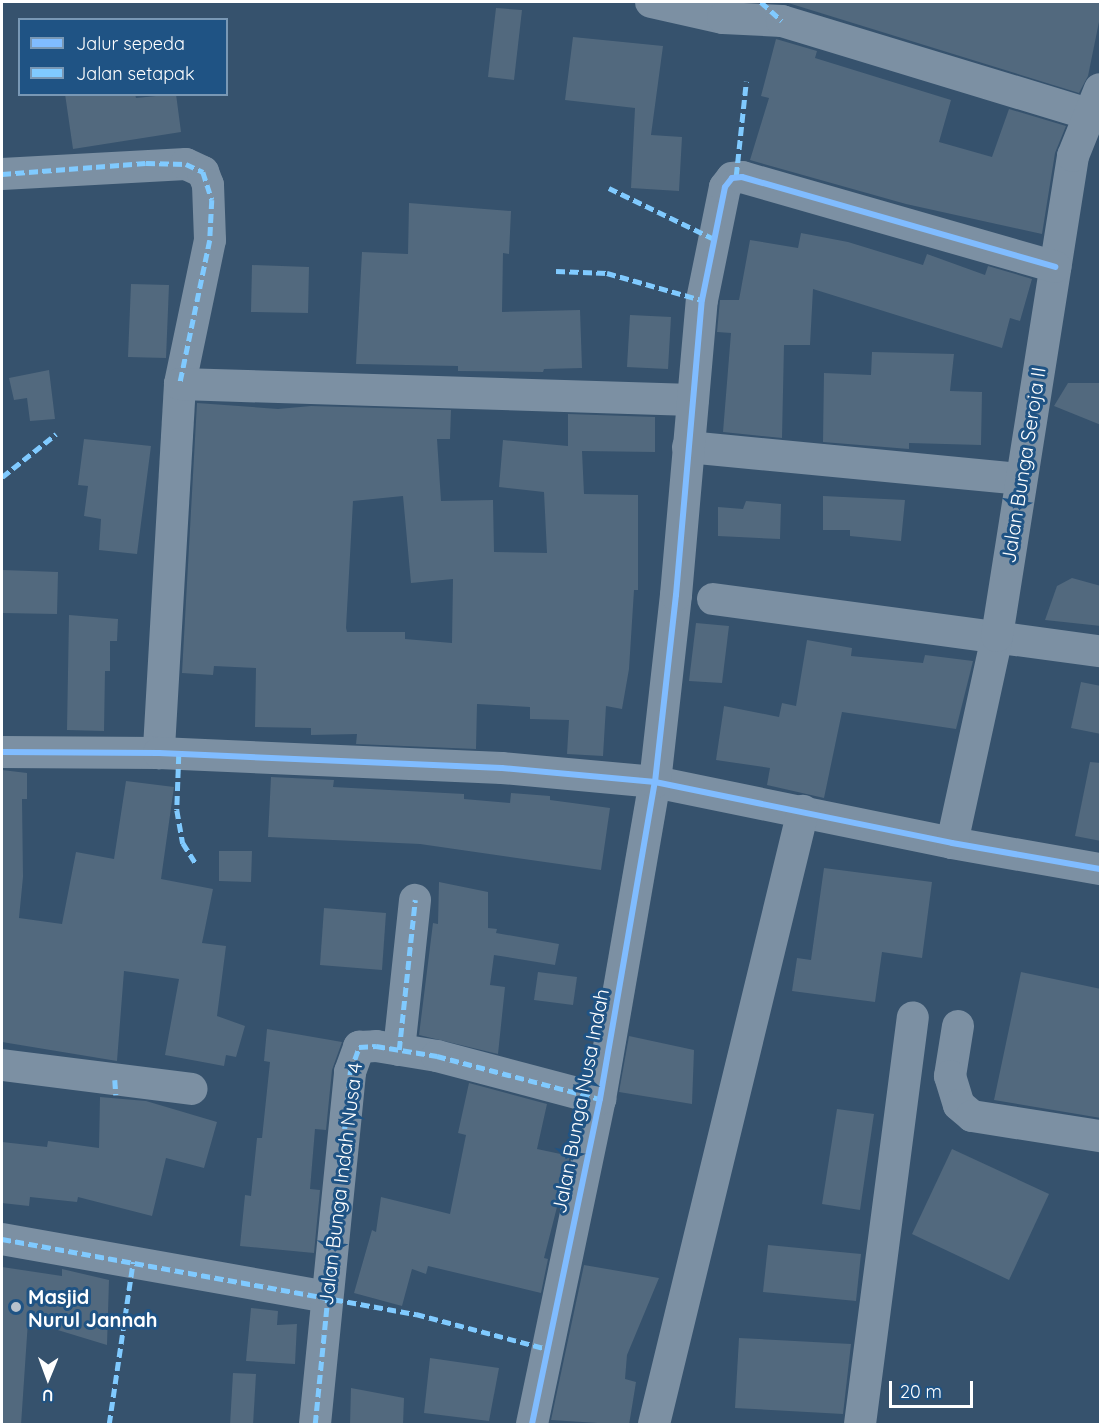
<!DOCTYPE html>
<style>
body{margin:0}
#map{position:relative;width:1102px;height:1426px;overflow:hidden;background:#36526d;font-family:Quicksand,sans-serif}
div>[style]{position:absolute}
.building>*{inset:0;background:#52697e}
.minor>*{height:32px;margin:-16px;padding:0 16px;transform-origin:16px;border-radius:16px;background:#7c90a3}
.quiet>*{height:4.5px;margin-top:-2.25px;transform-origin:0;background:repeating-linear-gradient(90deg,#80caff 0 9px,transparent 0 13.5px)}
.cycleway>*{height:6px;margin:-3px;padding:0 3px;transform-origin:3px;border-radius:3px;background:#80bcff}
.dots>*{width:16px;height:16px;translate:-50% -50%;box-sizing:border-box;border:3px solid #1f5384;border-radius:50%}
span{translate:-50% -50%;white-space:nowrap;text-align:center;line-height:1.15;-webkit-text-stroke:6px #1f5384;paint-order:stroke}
.street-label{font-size:20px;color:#fff}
.poi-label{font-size:20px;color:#fff;font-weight:700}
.left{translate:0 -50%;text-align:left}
.frame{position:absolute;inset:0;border:3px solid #fff;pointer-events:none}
.legend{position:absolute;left:18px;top:18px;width:210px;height:78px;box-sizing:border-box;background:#1f5384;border:2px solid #7998b5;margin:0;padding:8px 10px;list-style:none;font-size:18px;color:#fff}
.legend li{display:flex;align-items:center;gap:12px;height:30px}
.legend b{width:30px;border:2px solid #7998b5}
.north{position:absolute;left:18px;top:1348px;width:60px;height:60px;-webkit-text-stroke:4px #1f5384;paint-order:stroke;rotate:181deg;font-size:16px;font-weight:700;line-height:24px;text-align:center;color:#fff}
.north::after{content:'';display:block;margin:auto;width:21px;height:27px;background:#fff;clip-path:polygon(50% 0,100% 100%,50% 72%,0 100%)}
.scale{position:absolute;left:889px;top:1381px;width:84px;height:27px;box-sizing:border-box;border:3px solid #fff;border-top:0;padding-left:8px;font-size:18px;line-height:21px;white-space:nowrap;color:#fff;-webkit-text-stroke:4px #1f5384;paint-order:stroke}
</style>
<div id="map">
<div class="building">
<i style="clip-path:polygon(785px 2px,1101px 2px,1101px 12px,1088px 76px,1079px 93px)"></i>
<i style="clip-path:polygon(496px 8px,522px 10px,514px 80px,488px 77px)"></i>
<i style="clip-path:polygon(573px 37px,663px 46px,651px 135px,682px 137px,679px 191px,631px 188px,635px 108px,565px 100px)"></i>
<i style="clip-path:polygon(776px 39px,817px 51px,815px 58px,951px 100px,939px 142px,992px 157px,1009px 109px,1066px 126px,1055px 153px,1042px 234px,906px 204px,750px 160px,769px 98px,761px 96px)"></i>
<i style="clip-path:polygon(65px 94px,135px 94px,136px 98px,176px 94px,181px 132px,73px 149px)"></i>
<i style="clip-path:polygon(409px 203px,511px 211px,509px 254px,503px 253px,502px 312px,580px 310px,582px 368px,544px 369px,543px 372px,458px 371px,458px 366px,356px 364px,362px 252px,408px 254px)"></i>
<i style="clip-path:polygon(801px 233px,848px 242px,923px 265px,927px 254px,985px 275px,988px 266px,1032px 279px,1020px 321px,1010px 318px,1002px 348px,813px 289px,810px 345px,784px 345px,782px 438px,723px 432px,731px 333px,717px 332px,720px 300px,739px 300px,750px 240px,798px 248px)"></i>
<i style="clip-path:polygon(252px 265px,309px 267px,308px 313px,251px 312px)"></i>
<i style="clip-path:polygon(131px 284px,169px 285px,166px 358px,128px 357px)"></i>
<i style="clip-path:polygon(630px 315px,671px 317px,668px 369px,627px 367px)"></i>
<i style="clip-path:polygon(872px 352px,954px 354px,950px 391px,982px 392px,981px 445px,909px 443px,909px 449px,823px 442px,824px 373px,871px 375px)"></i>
<i style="clip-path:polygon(49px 370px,55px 419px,30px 421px,27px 398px,14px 400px,9px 378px)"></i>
<i style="clip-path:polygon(1068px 383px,1101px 383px,1101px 425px,1054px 406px)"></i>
<i style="clip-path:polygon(evenodd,197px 403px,278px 409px,311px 406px,451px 410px,450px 439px,437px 439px,441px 501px,493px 500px,494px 552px,547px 553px,544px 492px,499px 487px,503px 440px,568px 446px,568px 414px,655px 417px,655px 452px,582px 451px,584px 494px,638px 495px,638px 590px,634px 590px,629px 669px,622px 709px,606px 706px,603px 756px,567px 754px,569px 720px,530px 719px,530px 707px,477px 704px,476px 749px,356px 744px,357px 734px,311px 735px,311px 728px,255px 727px,256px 668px,214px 666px,213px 675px,182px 673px,197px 403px,403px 496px,411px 583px,453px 579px,452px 643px,405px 639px,405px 632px,347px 632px,346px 628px,353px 501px,403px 496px)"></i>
<i style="clip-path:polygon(84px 439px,151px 446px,137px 554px,99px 550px,101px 519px,84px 516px,88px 486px,78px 485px)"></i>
<i style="clip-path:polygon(823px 496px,905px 500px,901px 541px,850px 536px,850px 530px,823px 530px)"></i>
<i style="clip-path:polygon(746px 501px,781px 504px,780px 539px,718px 536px,718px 507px,743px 509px)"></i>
<i style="clip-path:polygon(2px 570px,58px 572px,57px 614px,2px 613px)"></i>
<i style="clip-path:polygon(1072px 578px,1101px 586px,1101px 626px,1045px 620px,1057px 586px)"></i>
<i style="clip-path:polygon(69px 615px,118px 619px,117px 641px,110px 641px,110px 671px,105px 671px,104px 731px,67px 730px)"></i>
<i style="clip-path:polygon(696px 623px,729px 626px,722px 683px,689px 681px)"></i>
<i style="clip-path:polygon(807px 640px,852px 648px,851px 656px,923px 663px,925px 655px,973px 661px,956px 729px,842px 712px,824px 798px,767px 785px,770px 768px,716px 760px,724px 706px,779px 717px,782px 703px,796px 706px)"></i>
<i style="clip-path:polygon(1081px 682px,1101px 686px,1101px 734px,1071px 728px)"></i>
<i style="clip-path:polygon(1090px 762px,1101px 763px,1101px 841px,1075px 836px)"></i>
<i style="clip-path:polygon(2px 770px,27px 773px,27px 799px,22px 799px,23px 877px,19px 918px,62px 924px,76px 852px,114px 859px,126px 781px,174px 787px,161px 879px,213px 889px,202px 943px,226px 946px,217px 1016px,245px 1026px,236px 1057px,226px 1055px,224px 1066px,165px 1055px,179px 979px,124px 971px,117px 1061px,2px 1042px)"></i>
<i style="clip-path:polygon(271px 777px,334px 780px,333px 787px,464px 794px,464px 799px,510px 803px,511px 793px,550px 796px,550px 800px,610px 808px,601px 870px,420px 844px,268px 837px)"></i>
<i style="clip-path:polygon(219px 851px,252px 851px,251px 882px,219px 881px)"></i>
<i style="clip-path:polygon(824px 868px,932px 882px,922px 958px,882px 952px,875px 1002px,792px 991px,797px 958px,811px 960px)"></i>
<i style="clip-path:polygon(439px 882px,488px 892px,488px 928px,497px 929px,496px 933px,559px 944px,555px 965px,494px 955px,490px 985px,505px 987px,498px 1054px,419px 1035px,433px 923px,438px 924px)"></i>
<i style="clip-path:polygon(324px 908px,386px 913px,382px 970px,320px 965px)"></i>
<i style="clip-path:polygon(538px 972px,577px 977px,573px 1005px,534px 1000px)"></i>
<i style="clip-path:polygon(1021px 972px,1101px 989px,1101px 1118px,994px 1100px)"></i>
<i style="clip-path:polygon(267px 1029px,342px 1042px,332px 1070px,326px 1130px,315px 1129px,310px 1189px,320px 1190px,314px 1253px,240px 1246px,245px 1195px,251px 1196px,257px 1138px,262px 1138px,270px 1062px,264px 1061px)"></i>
<i style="clip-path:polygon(629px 1036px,694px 1050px,692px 1104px,619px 1092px)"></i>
<i style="clip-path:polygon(469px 1083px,547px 1104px,537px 1149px,570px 1156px,544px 1258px,548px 1259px,541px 1293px,428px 1266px,426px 1274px,412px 1269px,402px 1306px,354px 1293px,372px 1230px,376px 1232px,381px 1197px,450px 1214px,466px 1135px,458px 1133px)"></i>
<i style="clip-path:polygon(100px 1097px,146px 1101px,217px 1122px,204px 1168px,166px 1158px,152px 1216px,78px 1197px,77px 1202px,30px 1197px,29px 1206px,2px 1203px,2px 1142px,47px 1147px,48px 1141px,99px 1148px)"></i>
<i style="clip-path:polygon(837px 1109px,874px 1114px,860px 1210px,822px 1204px)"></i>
<i style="clip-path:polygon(952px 1149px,1049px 1194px,1009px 1280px,912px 1234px)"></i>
<i style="clip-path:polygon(768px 1245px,861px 1254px,856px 1301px,763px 1292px)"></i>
<i style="clip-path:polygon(584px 1265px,659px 1278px,627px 1355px,625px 1379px,636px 1382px,629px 1425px,551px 1420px)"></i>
<i style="clip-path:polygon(2px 1267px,62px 1276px,62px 1269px,109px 1280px,107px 1345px,28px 1321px,21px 1425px,2px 1425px)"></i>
<i style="clip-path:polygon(251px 1308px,278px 1311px,277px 1325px,297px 1324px,295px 1364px,246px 1361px)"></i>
<i style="clip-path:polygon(739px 1338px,851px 1344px,843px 1414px,735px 1408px)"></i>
<i style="clip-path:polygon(430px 1358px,499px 1368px,489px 1421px,424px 1413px)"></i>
<i style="clip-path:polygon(233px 1373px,256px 1374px,253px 1425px,230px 1425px)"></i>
<i style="clip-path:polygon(351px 1388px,404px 1398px,403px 1425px,350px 1425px)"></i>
</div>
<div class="minor">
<i style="left:651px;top:2px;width:74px;rotate:12.5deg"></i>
<i style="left:723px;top:18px;width:59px;rotate:2.9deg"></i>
<i style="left:782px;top:21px;width:320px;rotate:16.9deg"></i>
<i style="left:2px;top:174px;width:184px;rotate:-3.1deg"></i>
<i style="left:186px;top:164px;width:19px;rotate:25deg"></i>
<i style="left:203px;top:172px;width:14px;rotate:69deg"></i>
<i style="left:208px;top:185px;width:55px;rotate:87.9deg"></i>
<i style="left:210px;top:240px;width:147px;rotate:101.8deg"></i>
<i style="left:180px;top:384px;width:370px;rotate:93.3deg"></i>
<i style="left:180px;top:384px;width:513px;rotate:1.79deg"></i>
<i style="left:688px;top:447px;width:334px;rotate:5.5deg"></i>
<i style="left:713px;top:599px;width:390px;rotate:7.7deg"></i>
<i style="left:2px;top:752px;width:157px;rotate:0.4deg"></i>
<i style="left:159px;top:753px;width:343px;rotate:2.5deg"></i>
<i style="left:502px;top:768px;width:154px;rotate:5.2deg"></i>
<i style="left:655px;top:782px;width:303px;rotate:11.6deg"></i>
<i style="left:952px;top:843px;width:150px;rotate:10deg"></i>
<i style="left:952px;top:843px;width:212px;rotate:-77.7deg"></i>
<i style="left:997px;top:636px;width:486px;rotate:-81deg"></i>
<i style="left:1073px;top:156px;width:72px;rotate:-68.1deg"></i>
<i style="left:958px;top:1026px;width:51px;rotate:99.1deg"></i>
<i style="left:950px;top:1076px;width:30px;rotate:73deg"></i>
<i style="left:959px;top:1105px;width:17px;rotate:40deg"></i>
<i style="left:972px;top:1116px;width:130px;rotate:8.9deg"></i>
<i style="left:399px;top:1050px;width:151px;rotate:-83.9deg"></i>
<i style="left:2px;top:1065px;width:191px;rotate:7.2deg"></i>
<i style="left:2px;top:1239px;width:329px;rotate:10.1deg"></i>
<i style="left:315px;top:1424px;width:354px;rotate:-84.3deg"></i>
<i style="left:350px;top:1072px;width:27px;rotate:-70deg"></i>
<i style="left:359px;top:1047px;width:17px;rotate:-3deg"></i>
<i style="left:376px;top:1046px;width:62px;rotate:9.3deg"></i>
<i style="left:437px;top:1056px;width:169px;rotate:14.8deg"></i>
<i style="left:532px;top:1424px;width:332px;rotate:-78.2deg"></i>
<i style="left:600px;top:1099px;width:322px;rotate:-80.2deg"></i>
<i style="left:655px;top:782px;width:188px;rotate:-83.6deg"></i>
<i style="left:676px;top:595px;width:296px;rotate:-85deg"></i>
<i style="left:702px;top:300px;width:115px;rotate:-78.5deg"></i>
<i style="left:725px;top:187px;width:11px;rotate:-52deg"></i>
<i style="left:732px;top:178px;width:10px;rotate:-6deg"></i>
<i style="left:742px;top:177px;width:326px;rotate:16deg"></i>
<i style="left:654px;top:1424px;width:631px;rotate:-76.34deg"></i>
<i style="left:860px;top:1424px;width:410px;rotate:-82.6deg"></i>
</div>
<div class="quiet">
<i style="left:761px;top:2px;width:28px;rotate:42deg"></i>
<i style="left:2px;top:174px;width:144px;rotate:-4.4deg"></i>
<i style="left:146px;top:163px;width:40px;rotate:1.4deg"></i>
<i style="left:186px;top:164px;width:19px;rotate:25deg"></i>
<i style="left:203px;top:172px;width:29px;rotate:72deg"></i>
<i style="left:212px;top:200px;width:40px;rotate:92.9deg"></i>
<i style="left:210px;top:240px;width:147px;rotate:101.8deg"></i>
<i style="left:736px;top:176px;width:95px;rotate:-83.9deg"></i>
<i style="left:609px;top:188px;width:117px;rotate:25.9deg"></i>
<i style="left:556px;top:271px;width:51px;rotate:2.2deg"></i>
<i style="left:607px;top:273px;width:99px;rotate:15.9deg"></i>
<i style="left:2px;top:477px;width:69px;rotate:-38.5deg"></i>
<i style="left:179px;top:755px;width:55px;rotate:92.1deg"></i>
<i style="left:177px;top:810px;width:34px;rotate:80deg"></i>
<i style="left:183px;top:843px;width:26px;rotate:58deg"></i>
<i style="left:399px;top:1050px;width:151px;rotate:-83.9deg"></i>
<i style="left:115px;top:1080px;width:15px;rotate:86deg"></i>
<i style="left:2px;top:1239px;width:421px;rotate:10.3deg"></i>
<i style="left:416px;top:1314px;width:137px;rotate:14.9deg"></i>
<i style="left:109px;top:1424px;width:164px;rotate:-81.6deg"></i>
<i style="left:315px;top:1424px;width:354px;rotate:-84.3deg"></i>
<i style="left:350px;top:1072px;width:27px;rotate:-70deg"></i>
<i style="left:359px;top:1047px;width:17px;rotate:-3deg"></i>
<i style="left:376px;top:1046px;width:62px;rotate:9.3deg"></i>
<i style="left:437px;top:1056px;width:169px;rotate:14.8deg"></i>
</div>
<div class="cycleway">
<i style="left:2px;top:752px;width:157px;rotate:0.4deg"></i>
<i style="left:159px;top:753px;width:343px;rotate:2.5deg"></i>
<i style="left:502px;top:768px;width:154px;rotate:5.2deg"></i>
<i style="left:655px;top:782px;width:303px;rotate:11.6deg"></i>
<i style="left:952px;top:843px;width:150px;rotate:10deg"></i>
<i style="left:532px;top:1424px;width:332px;rotate:-78.2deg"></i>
<i style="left:600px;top:1099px;width:322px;rotate:-80.2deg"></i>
<i style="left:655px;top:782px;width:188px;rotate:-83.6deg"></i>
<i style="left:676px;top:595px;width:296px;rotate:-85deg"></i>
<i style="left:702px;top:300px;width:115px;rotate:-78.5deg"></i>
<i style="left:725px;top:187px;width:11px;rotate:-52deg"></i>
<i style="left:732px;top:178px;width:10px;rotate:-6deg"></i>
<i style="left:742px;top:177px;width:326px;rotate:16deg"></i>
</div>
<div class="dots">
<i style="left:16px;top:1307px;background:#b9c2cc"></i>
</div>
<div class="street-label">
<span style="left:1023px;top:465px;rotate:-81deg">Jalan Bunga Seroja II</span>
<span style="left:580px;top:1101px;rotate:-79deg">Jalan Bunga Nusa Indah</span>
<span style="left:340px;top:1184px;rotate:-83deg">Jalan Bunga Indah Nusa 4</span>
</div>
<div class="poi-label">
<span class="left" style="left:28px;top:1308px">Masjid<br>Nurul Jannah</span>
</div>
<div class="frame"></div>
<ul class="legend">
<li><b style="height:8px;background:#80bcff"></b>Jalur sepeda</li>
<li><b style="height:8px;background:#80caff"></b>Jalan setapak</li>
</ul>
<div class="north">U</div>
<div class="scale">20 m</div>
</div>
